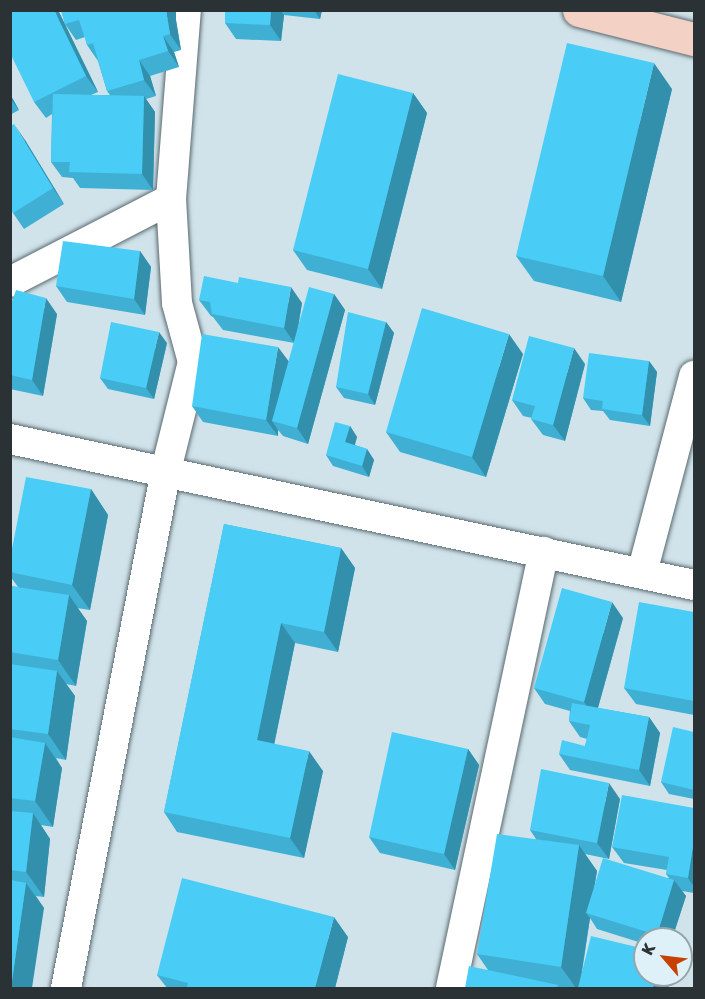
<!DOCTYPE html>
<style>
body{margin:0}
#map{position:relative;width:705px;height:999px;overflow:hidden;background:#d1e3ea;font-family:Rubik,sans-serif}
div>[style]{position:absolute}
.roads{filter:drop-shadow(0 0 2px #596970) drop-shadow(0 0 2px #596970)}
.street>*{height:30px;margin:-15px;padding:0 15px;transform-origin:15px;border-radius:15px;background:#fff}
.secondary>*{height:33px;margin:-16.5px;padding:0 16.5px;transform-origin:16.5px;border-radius:16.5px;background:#f4d1c5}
.wall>*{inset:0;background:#3fb0d4}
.shaded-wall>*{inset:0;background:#3390ac}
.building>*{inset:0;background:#49cdf6}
span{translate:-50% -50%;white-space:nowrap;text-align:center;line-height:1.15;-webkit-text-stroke:4.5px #def1f8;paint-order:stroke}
.frame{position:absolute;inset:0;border:12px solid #2b3235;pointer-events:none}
.north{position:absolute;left:633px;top:927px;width:60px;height:60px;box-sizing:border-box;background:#def1f8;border:2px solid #96a5aa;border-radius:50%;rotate:298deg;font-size:16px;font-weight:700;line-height:24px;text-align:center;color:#2b3235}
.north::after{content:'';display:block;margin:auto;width:21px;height:27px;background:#c74103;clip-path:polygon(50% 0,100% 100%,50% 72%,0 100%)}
</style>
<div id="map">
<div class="roads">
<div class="street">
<i style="left:10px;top:282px;width:181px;rotate:-27.3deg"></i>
<i style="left:10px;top:439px;width:699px;rotate:12.05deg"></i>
<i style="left:642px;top:573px;width:204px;rotate:-75.2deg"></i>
<i style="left:66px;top:988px;width:528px;rotate:-79.07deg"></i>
<i style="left:166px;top:470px;width:111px;rotate:-76deg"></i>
<i style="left:193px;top:362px;width:61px;rotate:-105.2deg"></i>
<i style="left:177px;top:303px;width:104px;rotate:-93.3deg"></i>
<i style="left:171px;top:199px;width:190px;rotate:-85.5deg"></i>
<i style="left:451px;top:988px;width:446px;rotate:-78deg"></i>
</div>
<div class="secondary">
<i style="left:579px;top:10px;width:119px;rotate:14.2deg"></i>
</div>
</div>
<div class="wall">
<i style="clip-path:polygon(58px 10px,98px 92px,91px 95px,110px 95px,107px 91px,98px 61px,87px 45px,85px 37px,76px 40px,65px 24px,61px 10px,176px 20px,181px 50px,174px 52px,179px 67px,150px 76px,156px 96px,146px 99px,155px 112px,153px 190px,80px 188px,73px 178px,62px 177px,51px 162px,52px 114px,46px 118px,34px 102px)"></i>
<i style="clip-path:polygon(225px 10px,322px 10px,320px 19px,284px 15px,281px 41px,236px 39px,225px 23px)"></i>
<i style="clip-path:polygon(672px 89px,621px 302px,534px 281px,516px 256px)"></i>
<i style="clip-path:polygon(413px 93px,427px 113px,382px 289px,307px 270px,293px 250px)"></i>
<i style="clip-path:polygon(10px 94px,19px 110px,10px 115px)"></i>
<i style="clip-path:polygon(25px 140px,64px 204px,24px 229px,13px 213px)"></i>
<i style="clip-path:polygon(140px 251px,151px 267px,145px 315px,67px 302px,56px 286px)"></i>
<i style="clip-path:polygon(334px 294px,345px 310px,308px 444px,283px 436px,278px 430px,278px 436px,203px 422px,192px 406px,289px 361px,294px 343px,223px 330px,213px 317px,211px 316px,199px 300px,302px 303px,298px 329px)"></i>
<i style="clip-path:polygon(10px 302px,57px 314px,43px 396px,10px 389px)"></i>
<i style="clip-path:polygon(386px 322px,394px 333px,375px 405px,344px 398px,336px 387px)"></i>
<i style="clip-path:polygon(167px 343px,154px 399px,108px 389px,100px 378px)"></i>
<i style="clip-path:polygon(523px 354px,486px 477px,400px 452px,386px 432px)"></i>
<i style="clip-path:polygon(649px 361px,657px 372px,650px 426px,610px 420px,603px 411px,591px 410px,583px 398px)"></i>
<i style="clip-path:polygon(585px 364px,565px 441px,543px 435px,531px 419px,532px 418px,523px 416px,512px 400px)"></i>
<i style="clip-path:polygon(350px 426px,357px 437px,355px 445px,367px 449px,374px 460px,369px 477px,333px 466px,326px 455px)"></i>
<i style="clip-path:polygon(91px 489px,108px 515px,90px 610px,77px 608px,87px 621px,76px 686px,66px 684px,75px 696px,66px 760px,56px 758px,62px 768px,53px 827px,41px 825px,50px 839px,44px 897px,36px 896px,44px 908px,10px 988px,10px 586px,18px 587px,10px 576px,10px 559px)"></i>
<i style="clip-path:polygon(224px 524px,341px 548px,355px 568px,338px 652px,295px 643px,274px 744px,323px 771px,304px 858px,177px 832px,164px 812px)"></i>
<i style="clip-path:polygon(694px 612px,694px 715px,636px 704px,624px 688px)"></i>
<i style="clip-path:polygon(623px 618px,598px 708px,649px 717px,660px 733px,650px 786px,570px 770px,559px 754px,585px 746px,587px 739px,580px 737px,569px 721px,570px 711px,545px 704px,534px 688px)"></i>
<i style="clip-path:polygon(694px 732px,694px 799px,669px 794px,661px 782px)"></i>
<i style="clip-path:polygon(468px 749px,479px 765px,455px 870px,380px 853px,369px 837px)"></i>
<i style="clip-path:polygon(620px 799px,609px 859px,585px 854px,597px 871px,594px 887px,669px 878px,666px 874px,667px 870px,624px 863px,612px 847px,694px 808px,694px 893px,682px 891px,686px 896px,672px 939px,645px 939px,645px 944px,597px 929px,590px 918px,582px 973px,671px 975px,668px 988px,465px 988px,488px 970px,477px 954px,536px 839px,530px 830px)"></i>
<i style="clip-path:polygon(348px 937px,335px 988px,167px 988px,157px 975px)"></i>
</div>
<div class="shaded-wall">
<i style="clip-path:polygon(54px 10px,58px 10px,98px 92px,86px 76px)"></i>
<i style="clip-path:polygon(166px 10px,176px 10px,176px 20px,181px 50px,170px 34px)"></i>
<i style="clip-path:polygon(271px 10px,280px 10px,284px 15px,281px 41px,270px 25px)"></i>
<i style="clip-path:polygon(314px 10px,322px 10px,320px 19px)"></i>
<i style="clip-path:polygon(163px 36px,174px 52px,179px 67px,168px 51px)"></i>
<i style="clip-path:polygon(139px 60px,150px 76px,156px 96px,144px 80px)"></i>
<i style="clip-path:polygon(654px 63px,672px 89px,621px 302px,603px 276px)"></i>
<i style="clip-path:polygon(413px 93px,427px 113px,382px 289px,368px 269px)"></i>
<i style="clip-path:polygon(10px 94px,19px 110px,10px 98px)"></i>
<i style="clip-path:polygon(144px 96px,155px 112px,153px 190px,142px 174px)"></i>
<i style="clip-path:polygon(14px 124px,25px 140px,64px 204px,53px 188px)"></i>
<i style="clip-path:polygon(140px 251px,151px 267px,145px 315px,134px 299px)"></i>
<i style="clip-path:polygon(291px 287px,302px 303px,295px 344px,284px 328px)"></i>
<i style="clip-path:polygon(334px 294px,345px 310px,308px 444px,297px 428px)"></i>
<i style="clip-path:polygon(46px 298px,57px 314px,43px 396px,32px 380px)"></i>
<i style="clip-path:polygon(386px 322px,394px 333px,375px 405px,368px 394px)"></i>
<i style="clip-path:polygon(159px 332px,167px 343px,154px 399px,146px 388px)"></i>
<i style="clip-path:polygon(509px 334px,523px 354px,486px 477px,472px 457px)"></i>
<i style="clip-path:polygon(278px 347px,290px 363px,272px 421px,278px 430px,278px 436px,266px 420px)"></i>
<i style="clip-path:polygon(574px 348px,585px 364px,565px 441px,553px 425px)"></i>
<i style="clip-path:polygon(649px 361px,657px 372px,650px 426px,642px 415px)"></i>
<i style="clip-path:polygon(350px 426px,357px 437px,352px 453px,345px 442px)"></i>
<i style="clip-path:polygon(367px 449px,374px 460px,369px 477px,362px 466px)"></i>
<i style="clip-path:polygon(91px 489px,108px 515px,90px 610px,72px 585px)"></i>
<i style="clip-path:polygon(341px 548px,355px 568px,338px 652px,324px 632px)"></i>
<i style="clip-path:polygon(69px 595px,87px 621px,76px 686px,58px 660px)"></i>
<i style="clip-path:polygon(612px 602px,623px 618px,595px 718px,584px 702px)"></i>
<i style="clip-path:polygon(281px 623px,295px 643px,271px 760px,257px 740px)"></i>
<i style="clip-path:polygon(57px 671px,75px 696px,66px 760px,48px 734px)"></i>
<i style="clip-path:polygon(649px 717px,660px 733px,650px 786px,639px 770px)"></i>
<i style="clip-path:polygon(45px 743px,62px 768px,53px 827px,35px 801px)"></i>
<i style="clip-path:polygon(468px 749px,479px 765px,455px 870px,444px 854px)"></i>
<i style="clip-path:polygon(309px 751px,323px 771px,304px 858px,290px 838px)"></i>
<i style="clip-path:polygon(609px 783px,620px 799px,609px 859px,597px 843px)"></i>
<i style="clip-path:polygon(33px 813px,50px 839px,44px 897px,26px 872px)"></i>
<i style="clip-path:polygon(694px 840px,694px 887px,688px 878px)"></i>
<i style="clip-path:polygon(579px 845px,597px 871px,590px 914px,586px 913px,590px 918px,579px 988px,576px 988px,561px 967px)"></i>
<i style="clip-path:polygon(674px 880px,686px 896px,672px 939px,660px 939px,657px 935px)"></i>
<i style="clip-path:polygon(26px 883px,44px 908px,32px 988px,11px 988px)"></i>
<i style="clip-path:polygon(334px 917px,348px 937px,335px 988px,315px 988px)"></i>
<i style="clip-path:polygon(656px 975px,671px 975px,668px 988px,653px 988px)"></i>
</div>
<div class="building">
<i style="clip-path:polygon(10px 10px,54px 10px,86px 76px,34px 102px,10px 53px)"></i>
<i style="clip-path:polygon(61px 10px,166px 10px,170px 34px,163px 36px,168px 51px,139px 60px,144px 80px,107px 91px,93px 43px,87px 45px,79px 20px,65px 24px)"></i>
<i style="clip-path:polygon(225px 10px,271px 10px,270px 25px,225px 23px)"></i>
<i style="clip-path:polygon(567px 43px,654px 63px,603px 276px,516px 256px)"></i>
<i style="clip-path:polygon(338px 74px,413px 93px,368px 269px,293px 250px)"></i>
<i style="clip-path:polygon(53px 94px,144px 96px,142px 174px,69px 172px,70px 162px,51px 162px)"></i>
<i style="clip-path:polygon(14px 124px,53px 188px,13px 213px,10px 209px,10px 126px)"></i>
<i style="clip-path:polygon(63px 241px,140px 251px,134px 299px,56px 286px)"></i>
<i style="clip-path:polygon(204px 276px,238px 283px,239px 277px,291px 287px,284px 328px,212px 314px,210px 302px,199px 300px)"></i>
<i style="clip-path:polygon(309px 287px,334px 294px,297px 428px,272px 421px)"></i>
<i style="clip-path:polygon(16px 290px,46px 298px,32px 380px,10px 375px,10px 302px,12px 302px)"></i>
<i style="clip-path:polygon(422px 308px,509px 334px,472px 457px,386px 432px)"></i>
<i style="clip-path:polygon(348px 312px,386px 322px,368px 394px,336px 387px)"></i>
<i style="clip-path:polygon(111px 322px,159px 332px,146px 388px,100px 378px)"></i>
<i style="clip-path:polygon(202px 334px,278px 347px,266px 420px,192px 406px)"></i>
<i style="clip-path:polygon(529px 336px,574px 348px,553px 425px,531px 419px,535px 406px,512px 400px)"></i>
<i style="clip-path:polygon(589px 353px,649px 361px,642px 415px,602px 409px,603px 401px,583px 398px)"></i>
<i style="clip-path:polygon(335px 422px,350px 426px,345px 442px,367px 449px,362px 466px,326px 455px)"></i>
<i style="clip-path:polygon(26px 477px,91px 489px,72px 585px,10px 572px,10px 559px)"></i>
<i style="clip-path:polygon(224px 524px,341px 548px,324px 632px,281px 623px,257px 740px,309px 751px,290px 838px,164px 812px)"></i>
<i style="clip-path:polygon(10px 586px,69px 595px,58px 660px,10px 652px)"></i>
<i style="clip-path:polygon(562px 588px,612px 602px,584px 702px,534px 688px)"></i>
<i style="clip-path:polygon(639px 602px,694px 612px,694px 701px,624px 688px)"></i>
<i style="clip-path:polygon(10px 664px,57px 671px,48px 734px,10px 729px)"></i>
<i style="clip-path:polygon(572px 703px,649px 717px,639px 770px,559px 754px,562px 740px,585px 746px,590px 725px,569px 721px)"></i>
<i style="clip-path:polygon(673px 727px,694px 732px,694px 790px,661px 782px)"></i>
<i style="clip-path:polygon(392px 732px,468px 749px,444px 854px,369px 837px)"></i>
<i style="clip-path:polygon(10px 737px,45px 743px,35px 801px,10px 798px)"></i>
<i style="clip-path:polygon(541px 769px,609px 783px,597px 843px,530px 830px)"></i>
<i style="clip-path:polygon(622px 795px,694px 808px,694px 840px,688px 878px,666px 874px,669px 857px,612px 847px)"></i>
<i style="clip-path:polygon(10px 811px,33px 813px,26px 872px,10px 870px)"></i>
<i style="clip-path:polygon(497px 834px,579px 845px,561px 967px,477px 954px)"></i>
<i style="clip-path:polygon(603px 858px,674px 880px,657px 935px,586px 913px)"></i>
<i style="clip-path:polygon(182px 878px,334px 917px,315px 988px,187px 988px,188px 983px,157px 975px)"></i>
<i style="clip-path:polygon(10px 880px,26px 883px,11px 988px,10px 988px)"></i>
<i style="clip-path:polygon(591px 936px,645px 949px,645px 975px,656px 975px,653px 988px,578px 988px)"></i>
<i style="clip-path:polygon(469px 966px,558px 985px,557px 988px,465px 988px)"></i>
</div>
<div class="frame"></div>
<div class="north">K</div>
</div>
